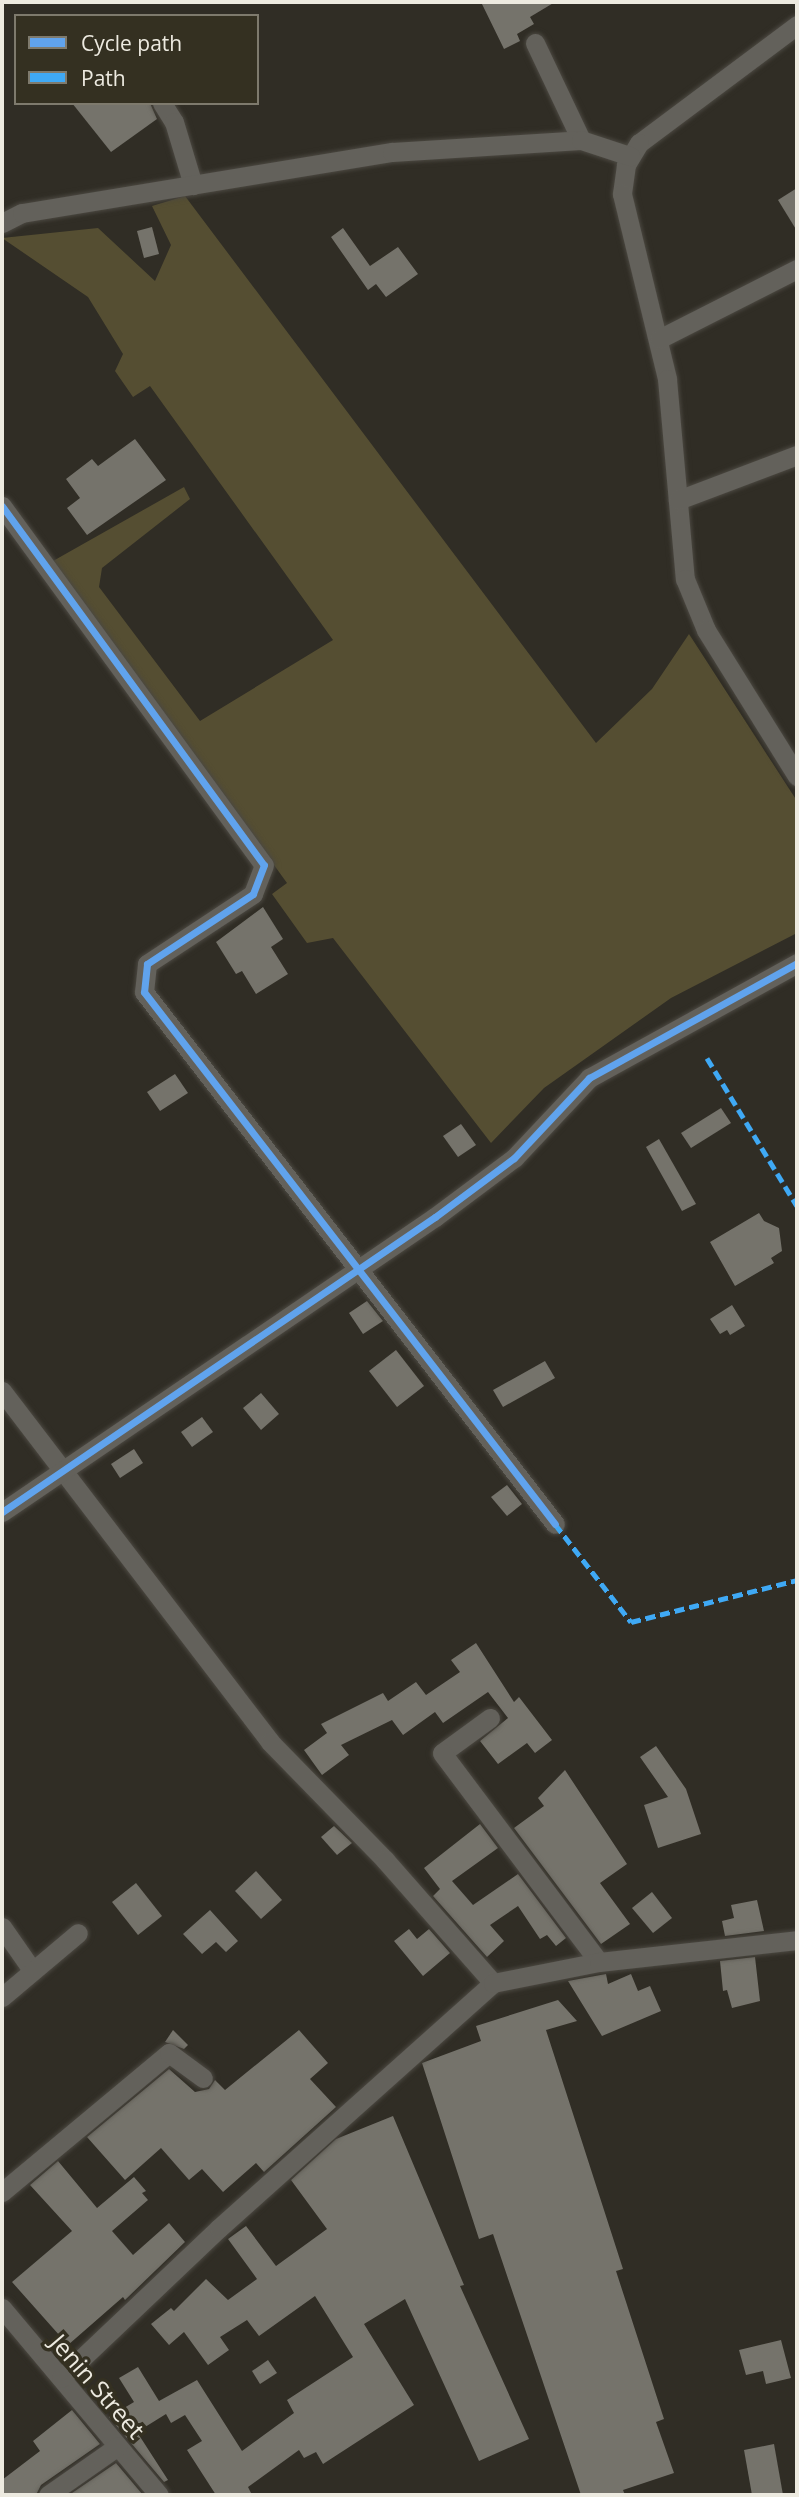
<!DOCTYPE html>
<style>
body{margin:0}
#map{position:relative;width:799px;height:2497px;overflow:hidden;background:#302d25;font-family:"Open Sans",sans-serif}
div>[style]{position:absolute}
.green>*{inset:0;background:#554e32}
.building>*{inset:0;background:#75736b}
.roads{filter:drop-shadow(0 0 2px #4b4841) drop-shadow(0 0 2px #4b4841)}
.minor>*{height:19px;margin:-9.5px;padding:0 9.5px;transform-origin:9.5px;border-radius:9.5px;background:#63615b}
.quiet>*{height:5px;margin-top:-2.5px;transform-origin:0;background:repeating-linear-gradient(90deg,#3fa9f5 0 10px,transparent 0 15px)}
.cycleway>*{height:7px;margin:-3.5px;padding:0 3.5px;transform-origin:3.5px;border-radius:3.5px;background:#60a3ed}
span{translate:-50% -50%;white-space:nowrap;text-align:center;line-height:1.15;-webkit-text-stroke:7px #343021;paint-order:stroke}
.street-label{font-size:24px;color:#edeae0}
.frame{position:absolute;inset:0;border:4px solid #edeae0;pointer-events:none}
.legend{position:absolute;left:14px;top:14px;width:245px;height:91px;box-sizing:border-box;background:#343021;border:2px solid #7e7a6d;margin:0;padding:9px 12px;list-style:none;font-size:21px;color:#edeae0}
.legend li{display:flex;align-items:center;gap:14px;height:35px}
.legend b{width:35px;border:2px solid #7e7a6d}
</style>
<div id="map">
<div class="green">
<i style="clip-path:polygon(185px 196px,596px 743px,652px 689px,689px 634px,797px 801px,797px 933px,671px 998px,544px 1088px,491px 1143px,333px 938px,307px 943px,272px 894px,287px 883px,53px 561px,184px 487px,190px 499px,102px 568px,99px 587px,200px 721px,333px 640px,150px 386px,133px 397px,115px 371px,123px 354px,88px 297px,2px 238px,98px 228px,155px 281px,171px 245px,152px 206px)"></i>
</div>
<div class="building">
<i style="clip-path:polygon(481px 2px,555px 2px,530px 17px,534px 24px,517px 34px,520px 41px,504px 49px)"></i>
<i style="clip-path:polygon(72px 103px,150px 103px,157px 119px,111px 152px)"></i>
<i style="clip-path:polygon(797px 188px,797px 231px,778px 200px)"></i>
<i style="clip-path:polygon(152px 227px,159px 254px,144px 258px,137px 231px)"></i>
<i style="clip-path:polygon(343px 228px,370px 266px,398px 247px,418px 274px,386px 297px,376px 284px,368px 290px,331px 237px)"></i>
<i style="clip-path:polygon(135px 439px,166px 480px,87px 535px,67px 508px,80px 498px,66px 479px,92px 459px,98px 466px)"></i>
<i style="clip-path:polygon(263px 907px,283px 939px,271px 947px,288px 974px,256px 994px,242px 971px,236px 974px,216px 942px)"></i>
<i style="clip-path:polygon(175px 1074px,188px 1093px,160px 1111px,147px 1092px)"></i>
<i style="clip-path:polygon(721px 1108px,731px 1123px,691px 1148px,681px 1133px)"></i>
<i style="clip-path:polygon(461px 1124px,476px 1145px,458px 1157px,443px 1136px)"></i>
<i style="clip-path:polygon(659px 1139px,696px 1204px,682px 1211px,646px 1147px)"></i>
<i style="clip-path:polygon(759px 1213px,764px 1221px,779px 1228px,782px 1251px,771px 1258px,774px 1263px,735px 1286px,710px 1242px)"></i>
<i style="clip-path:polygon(367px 1301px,383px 1321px,363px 1334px,349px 1313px)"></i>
<i style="clip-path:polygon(732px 1305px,745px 1326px,730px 1335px,727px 1330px,720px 1334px,710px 1319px)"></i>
<i style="clip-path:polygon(396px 1350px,424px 1386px,397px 1407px,369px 1371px)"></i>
<i style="clip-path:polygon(545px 1361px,555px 1378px,503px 1407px,493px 1390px)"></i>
<i style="clip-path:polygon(261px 1393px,279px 1414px,261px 1430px,243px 1408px)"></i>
<i style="clip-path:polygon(202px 1417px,213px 1432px,192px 1447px,181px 1432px)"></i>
<i style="clip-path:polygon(134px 1449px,143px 1463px,120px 1478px,111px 1464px)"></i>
<i style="clip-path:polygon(507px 1485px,522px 1504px,507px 1516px,491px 1497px)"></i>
<i style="clip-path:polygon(476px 1643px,514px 1702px,519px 1697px,552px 1740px,535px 1753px,527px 1743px,498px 1764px,480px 1741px,508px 1718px,488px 1692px,443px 1723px,435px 1712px,403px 1735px,392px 1720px,341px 1745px,349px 1755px,322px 1775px,304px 1750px,327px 1733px,321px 1724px,383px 1693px,388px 1701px,416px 1682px,426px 1695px,460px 1672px,451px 1660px)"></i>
<i style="clip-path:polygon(656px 1746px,686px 1789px,701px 1834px,658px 1848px,644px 1805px,668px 1797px,640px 1757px)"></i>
<i style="clip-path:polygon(565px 1770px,627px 1864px,600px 1883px,630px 1924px,601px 1944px,514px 1828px,544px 1806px,538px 1798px)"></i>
<i style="clip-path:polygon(480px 1824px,498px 1848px,452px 1881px,473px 1905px,518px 1874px,566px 1938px,556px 1946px,547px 1935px,540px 1939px,518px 1906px,490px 1925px,504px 1941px,487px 1957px,433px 1896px,440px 1889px,424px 1868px)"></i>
<i style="clip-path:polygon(334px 1826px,352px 1843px,337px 1855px,321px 1837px)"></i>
<i style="clip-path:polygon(256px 1871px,282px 1900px,261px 1919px,235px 1891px)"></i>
<i style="clip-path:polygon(136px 1883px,162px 1916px,138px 1935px,112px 1902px)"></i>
<i style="clip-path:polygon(652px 1892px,672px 1918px,653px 1933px,632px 1908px)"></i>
<i style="clip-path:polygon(757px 1900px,764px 1931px,725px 1936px,722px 1921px,734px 1918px,731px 1905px)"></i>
<i style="clip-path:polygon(210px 1910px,238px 1941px,226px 1952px,216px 1942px,202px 1954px,183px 1934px)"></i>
<i style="clip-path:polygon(409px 1929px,417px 1939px,429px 1929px,450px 1953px,423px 1976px,394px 1941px)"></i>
<i style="clip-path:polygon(755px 1957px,760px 2001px,732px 2008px,727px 1990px,723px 1991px,720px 1961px)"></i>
<i style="clip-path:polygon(606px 1974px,608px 1984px,631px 1974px,638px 1991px,650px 1986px,661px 2011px,602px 2036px,568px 1981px)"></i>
<i style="clip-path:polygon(558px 2000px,577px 2021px,546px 2030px,623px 2269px,616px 2271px,664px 2419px,656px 2422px,674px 2473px,623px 2490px,625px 2495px,581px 2495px,493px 2234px,479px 2239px,422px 2063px,481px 2041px,476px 2026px)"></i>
<i style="clip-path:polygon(173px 2030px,188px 2045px,184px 2049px,165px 2042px)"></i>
<i style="clip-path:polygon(299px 2030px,328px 2063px,310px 2079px,336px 2107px,264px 2172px,256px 2163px,223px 2192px,202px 2169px,189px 2180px,161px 2148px,125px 2180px,87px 2137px,169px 2069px,195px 2092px,209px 2089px,215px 2080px,225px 2090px)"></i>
<i style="clip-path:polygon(393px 2116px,464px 2285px,460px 2286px,529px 2439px,479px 2461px,405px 2299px,364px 2324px,414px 2405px,323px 2464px,316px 2452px,304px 2458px,299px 2450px,248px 2487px,252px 2495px,216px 2495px,187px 2450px,202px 2441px,185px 2415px,171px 2423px,166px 2414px,137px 2432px,168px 2480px,164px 2482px,109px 2417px,134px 2402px,119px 2378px,138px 2367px,159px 2401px,197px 2380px,242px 2451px,294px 2413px,287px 2400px,353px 2357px,315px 2296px,259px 2336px,247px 2320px,220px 2337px,229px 2350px,208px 2365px,184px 2332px,169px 2345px,151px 2324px,171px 2308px,174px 2311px,206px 2279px,228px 2300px,257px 2279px,228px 2239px,246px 2226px,276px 2266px,327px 2229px,291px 2180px,336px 2139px)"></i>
<i style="clip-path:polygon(58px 2161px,97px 2208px,134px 2177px,146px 2191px,142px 2193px,148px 2200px,112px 2231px,133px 2255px,169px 2223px,185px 2242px,125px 2300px,123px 2297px,68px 2345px,12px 2282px,72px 2231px,30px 2185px)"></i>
<i style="clip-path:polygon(781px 2340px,791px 2378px,766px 2384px,763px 2371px,746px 2375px,739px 2350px)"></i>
<i style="clip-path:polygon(268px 2360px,277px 2373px,260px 2384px,252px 2371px)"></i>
<i style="clip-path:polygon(72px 2410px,100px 2444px,41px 2485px,36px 2495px,2px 2495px,2px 2480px,40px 2451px,33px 2441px)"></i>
<i style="clip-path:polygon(774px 2444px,783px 2495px,752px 2495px,744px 2450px)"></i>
<i style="clip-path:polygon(116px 2463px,143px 2495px,69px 2495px)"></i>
</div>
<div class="roads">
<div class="minor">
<i style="left:797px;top:25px;width:197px;rotate:143.2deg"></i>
<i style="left:639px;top:143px;width:26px;rotate:121deg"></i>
<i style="left:626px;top:165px;width:29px;rotate:98deg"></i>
<i style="left:622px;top:194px;width:190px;rotate:76.3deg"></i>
<i style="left:667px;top:379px;width:201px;rotate:84.9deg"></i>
<i style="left:685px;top:579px;width:55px;rotate:67.6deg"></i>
<i style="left:706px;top:630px;width:172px;rotate:58.1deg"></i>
<i style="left:535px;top:43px;width:107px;rotate:64.6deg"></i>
<i style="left:162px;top:103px;width:22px;rotate:58deg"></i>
<i style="left:174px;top:122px;width:66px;rotate:73.2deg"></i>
<i style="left:2px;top:223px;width:22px;rotate:-27deg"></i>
<i style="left:22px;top:213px;width:375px;rotate:-9.4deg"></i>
<i style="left:392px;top:152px;width:189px;rotate:-3.6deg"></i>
<i style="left:581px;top:140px;width:52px;rotate:18.1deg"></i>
<i style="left:659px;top:339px;width:155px;rotate:-26.9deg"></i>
<i style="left:678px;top:500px;width:127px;rotate:-20.7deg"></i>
<i style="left:2px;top:506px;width:444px;rotate:53.9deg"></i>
<i style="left:264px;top:865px;width:31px;rotate:111deg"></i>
<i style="left:253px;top:894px;width:127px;rotate:146.6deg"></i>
<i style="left:147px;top:964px;width:28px;rotate:96deg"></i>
<i style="left:144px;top:992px;width:672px;rotate:52.31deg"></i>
<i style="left:2px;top:1391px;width:442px;rotate:52.6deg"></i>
<i style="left:270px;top:1742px;width:165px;rotate:45.7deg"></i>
<i style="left:385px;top:1860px;width:164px;rotate:48.7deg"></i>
<i style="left:2px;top:1512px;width:524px;rotate:-34.27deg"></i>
<i style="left:435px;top:1217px;width:99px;rotate:-36.8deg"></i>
<i style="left:514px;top:1158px;width:110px;rotate:-46.8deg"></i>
<i style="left:589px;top:1078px;width:238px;rotate:-28.9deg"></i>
<i style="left:490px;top:1718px;width:59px;rotate:143.9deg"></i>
<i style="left:442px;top:1753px;width:261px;rotate:53.1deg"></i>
<i style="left:2px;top:1927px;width:52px;rotate:55.1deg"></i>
<i style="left:2px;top:1997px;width:99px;rotate:-40.1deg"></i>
<i style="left:2px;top:2192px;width:217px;rotate:-39.8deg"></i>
<i style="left:169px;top:2053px;width:42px;rotate:36.3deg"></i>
<i style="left:2px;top:2308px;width:244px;rotate:50deg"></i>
<i style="left:61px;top:2378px;width:218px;rotate:-43.5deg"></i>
<i style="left:219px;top:2228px;width:368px;rotate:-41.8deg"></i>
<i style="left:493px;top:1983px;width:108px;rotate:-11.2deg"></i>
<i style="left:599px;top:1962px;width:199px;rotate:-6.3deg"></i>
<i style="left:48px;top:2495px;width:85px;rotate:-35deg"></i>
</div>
</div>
<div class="quiet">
<i style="left:707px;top:1058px;width:173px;rotate:58.7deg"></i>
<i style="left:555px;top:1524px;width:124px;rotate:52.2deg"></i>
<i style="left:631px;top:1622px;width:171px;rotate:-14.2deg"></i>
</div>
<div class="cycleway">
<i style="left:2px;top:506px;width:444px;rotate:53.9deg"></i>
<i style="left:264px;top:865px;width:31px;rotate:111deg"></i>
<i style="left:253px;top:894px;width:127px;rotate:146.6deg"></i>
<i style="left:147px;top:964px;width:28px;rotate:96deg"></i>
<i style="left:144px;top:992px;width:672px;rotate:52.31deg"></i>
<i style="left:2px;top:1512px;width:524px;rotate:-34.27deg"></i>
<i style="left:435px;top:1217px;width:99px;rotate:-36.8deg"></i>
<i style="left:514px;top:1158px;width:110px;rotate:-46.8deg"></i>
<i style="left:589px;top:1078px;width:238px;rotate:-28.9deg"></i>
</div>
<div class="street-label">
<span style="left:98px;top:2386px;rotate:49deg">Jenin Street</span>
</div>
<div class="frame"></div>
<ul class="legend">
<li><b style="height:9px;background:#60a3ed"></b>Cycle path</li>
<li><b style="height:9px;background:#3fa9f5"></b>Path</li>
</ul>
</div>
